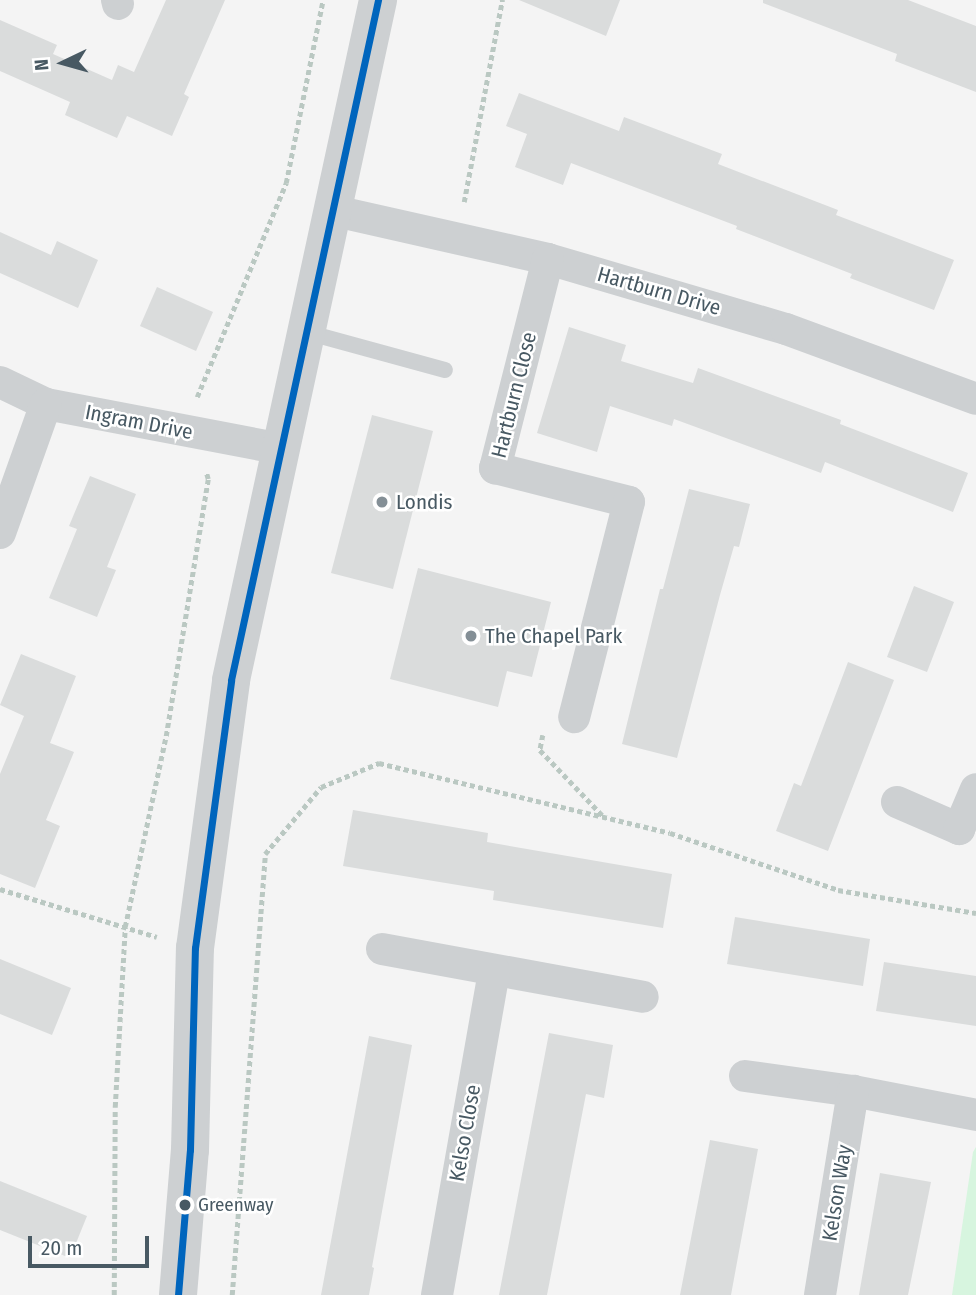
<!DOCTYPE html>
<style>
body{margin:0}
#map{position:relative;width:976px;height:1295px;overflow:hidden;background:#f4f4f4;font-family:"Fira Sans Condensed",sans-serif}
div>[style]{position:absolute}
.green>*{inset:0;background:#d7f5df}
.building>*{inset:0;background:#dadcdc}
.path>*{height:4.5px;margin-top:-2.25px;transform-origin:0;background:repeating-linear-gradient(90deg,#bac8c2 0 5px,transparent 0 8.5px)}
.service>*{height:16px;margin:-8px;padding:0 8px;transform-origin:8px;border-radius:8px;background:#cdd0d2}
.minor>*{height:32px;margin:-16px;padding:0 16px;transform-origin:16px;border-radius:16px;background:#cdd0d2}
.tertiary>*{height:38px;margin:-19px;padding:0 19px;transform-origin:19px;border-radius:19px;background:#cdd0d2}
.bus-1>*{height:7px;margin:-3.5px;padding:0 3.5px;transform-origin:3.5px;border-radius:3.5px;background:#0065bd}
.dots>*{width:19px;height:19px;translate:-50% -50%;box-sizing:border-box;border:4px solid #fff;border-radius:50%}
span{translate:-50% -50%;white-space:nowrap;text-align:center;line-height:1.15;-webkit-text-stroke:5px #fff;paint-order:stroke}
.bus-label{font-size:19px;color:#485963}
.left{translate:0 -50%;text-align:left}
.street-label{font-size:21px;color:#485963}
.poi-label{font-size:21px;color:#485963}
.north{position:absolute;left:28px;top:28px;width:70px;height:70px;-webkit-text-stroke:5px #fff;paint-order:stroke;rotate:265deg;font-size:19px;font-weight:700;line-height:28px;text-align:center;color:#485963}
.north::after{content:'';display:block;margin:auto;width:24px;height:32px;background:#485963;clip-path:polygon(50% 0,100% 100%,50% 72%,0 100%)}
.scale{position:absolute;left:28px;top:1236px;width:121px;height:32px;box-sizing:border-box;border:4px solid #485963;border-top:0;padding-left:9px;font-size:21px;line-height:24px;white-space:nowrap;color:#485963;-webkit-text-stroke:5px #fff;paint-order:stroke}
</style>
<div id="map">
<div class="green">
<i style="clip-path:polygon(976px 1147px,976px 1295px,952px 1295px,973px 1152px)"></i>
</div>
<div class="building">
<i style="clip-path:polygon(166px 0,225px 0,184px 94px,189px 97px,172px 136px,127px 116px,117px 138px,65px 115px,70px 102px,0 71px,0 20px,57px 45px,53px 54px,112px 80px,118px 65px,134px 72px)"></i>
<i style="clip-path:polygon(519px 0,620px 0,606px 36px)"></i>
<i style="clip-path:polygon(763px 0,908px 0,976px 26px,976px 92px,895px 61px,897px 54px,763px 3px)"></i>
<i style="clip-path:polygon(519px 93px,619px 131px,624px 117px,722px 154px,718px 164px,838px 210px,836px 215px,954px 260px,934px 310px,850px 278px,852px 274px,736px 229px,737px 226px,571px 163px,563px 185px,515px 167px,527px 134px,506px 126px)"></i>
<i style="clip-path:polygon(0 232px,51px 255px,57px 241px,98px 260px,78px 308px,0 273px)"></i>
<i style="clip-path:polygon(157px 287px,213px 312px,196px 351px,140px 326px)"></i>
<i style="clip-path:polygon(569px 327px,626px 345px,621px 361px,693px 383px,698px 368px,841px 420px,840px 424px,968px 473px,953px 512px,825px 462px,821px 473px,674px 419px,672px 426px,610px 406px,597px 452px,537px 433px)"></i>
<i style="clip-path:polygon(372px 415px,433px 431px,393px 589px,331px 573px)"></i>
<i style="clip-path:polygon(90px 476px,136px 494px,107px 567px,116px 570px,97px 617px,49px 598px,77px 529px,69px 526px)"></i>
<i style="clip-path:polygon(689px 489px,750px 504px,739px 547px,734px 546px,720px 595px,677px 758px,622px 744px,660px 589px,663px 589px)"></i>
<i style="clip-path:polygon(418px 568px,551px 602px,532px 677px,507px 671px,498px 707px,390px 679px)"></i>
<i style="clip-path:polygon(914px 586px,954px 602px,927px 672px,887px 657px)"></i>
<i style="clip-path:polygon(21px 654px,76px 676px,50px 743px,74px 752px,46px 820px,60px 826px,35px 888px,0 874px,0 774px,24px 716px,0 705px)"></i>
<i style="clip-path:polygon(848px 662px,894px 680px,828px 851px,776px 831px,794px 783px,801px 786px)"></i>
<i style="clip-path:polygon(353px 810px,488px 833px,487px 842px,672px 874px,663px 928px,493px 900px,494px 891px,343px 866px)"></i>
<i style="clip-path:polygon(735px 917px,870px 939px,863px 986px,727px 964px)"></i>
<i style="clip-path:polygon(0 959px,71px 988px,52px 1035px,0 1014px)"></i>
<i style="clip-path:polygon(884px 962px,976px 976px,976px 1026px,876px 1011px)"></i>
<i style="clip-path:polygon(549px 1033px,613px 1045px,604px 1098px,586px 1094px,547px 1295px,499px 1295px)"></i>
<i style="clip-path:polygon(369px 1036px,412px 1045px,372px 1267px,374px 1268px,369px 1295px,321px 1295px)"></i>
<i style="clip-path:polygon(710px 1140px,758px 1149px,740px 1246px,731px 1295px,680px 1295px)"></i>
<i style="clip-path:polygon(880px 1173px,931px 1182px,908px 1295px,859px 1295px)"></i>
<i style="clip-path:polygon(0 1181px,87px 1216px,70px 1258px,0 1230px)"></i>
</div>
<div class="path">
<i style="left:464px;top:202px;width:206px;rotate:-79.3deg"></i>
<i style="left:197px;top:397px;width:232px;rotate:-67.4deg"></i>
<i style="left:286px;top:183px;width:187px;rotate:-78.6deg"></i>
<i style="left:543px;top:735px;width:15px;rotate:101deg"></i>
<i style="left:540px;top:750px;width:91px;rotate:46.3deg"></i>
<i style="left:0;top:889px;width:164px;rotate:17deg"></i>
<i style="left:114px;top:1295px;width:188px;rotate:-89.7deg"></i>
<i style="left:115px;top:1107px;width:180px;rotate:-86.8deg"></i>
<i style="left:125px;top:927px;width:195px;rotate:-77.9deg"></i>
<i style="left:166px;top:736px;width:260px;rotate:-80.7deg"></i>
<i style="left:208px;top:479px;width:7px;rotate:-106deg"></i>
<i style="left:232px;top:1295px;width:442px;rotate:-85.7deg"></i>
<i style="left:265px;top:854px;width:87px;rotate:-50.1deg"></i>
<i style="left:321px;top:787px;width:63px;rotate:-22.5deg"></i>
<i style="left:379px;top:763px;width:299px;rotate:13.5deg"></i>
<i style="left:670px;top:833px;width:177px;rotate:18.7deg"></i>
<i style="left:838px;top:890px;width:140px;rotate:9.5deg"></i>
</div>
<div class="service">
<i style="left:306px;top:332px;width:144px;rotate:15.3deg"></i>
</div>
<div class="minor">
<i style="left:117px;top:0;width:4px;rotate:76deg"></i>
<i style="left:335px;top:211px;width:218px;rotate:12.7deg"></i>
<i style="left:548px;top:259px;width:248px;rotate:16.4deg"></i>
<i style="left:786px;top:329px;width:202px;rotate:20.2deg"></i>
<i style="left:548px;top:259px;width:216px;rotate:104.2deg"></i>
<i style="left:495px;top:468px;width:138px;rotate:14.2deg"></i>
<i style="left:629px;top:502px;width:222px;rotate:104.3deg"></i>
<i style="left:0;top:382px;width:51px;rotate:25.6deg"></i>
<i style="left:46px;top:404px;width:240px;rotate:10.8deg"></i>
<i style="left:0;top:533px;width:137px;rotate:-70.4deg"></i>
<i style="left:897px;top:802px;width:68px;rotate:23.5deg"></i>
<i style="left:959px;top:829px;width:43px;rotate:-67deg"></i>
<i style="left:382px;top:949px;width:265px;rotate:10.4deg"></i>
<i style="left:745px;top:1076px;width:109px;rotate:7.9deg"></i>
<i style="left:853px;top:1091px;width:125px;rotate:11deg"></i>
<i style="left:437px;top:1295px;width:329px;rotate:-80deg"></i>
<i style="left:820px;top:1295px;width:207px;rotate:-80.8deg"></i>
</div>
<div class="tertiary">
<i style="left:178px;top:1295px;width:145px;rotate:-85.3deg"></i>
<i style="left:190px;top:1150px;width:202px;rotate:-88.6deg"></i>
<i style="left:195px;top:948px;width:270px;rotate:-82.3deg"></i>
<i style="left:231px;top:680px;width:696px;rotate:-77.8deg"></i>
</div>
<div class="bus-1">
<i style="left:178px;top:1295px;width:145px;rotate:-85.3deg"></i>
<i style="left:190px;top:1150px;width:202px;rotate:-88.6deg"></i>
<i style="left:195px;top:948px;width:270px;rotate:-82.3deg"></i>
<i style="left:231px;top:680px;width:696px;rotate:-77.8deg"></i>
</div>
<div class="dots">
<i style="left:382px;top:502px;background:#848f96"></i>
<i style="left:471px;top:636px;background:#848f96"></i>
<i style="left:185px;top:1205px;background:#485963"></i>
</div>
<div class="bus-label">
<span class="left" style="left:198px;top:1205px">Greenway</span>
</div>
<div class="street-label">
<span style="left:659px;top:291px;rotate:16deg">Hartburn Drive</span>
<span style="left:514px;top:395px;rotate:-76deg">Hartburn Close</span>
<span style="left:139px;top:422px;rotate:11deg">Ingram Drive</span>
<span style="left:465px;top:1133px;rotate:-80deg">Kelso Close</span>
<span style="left:837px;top:1193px;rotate:-81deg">Kelson Way</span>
</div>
<div class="poi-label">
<span class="left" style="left:396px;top:502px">Londis</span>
<span class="left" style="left:485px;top:636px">The Chapel Park</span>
</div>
<div class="north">N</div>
<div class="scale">20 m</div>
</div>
